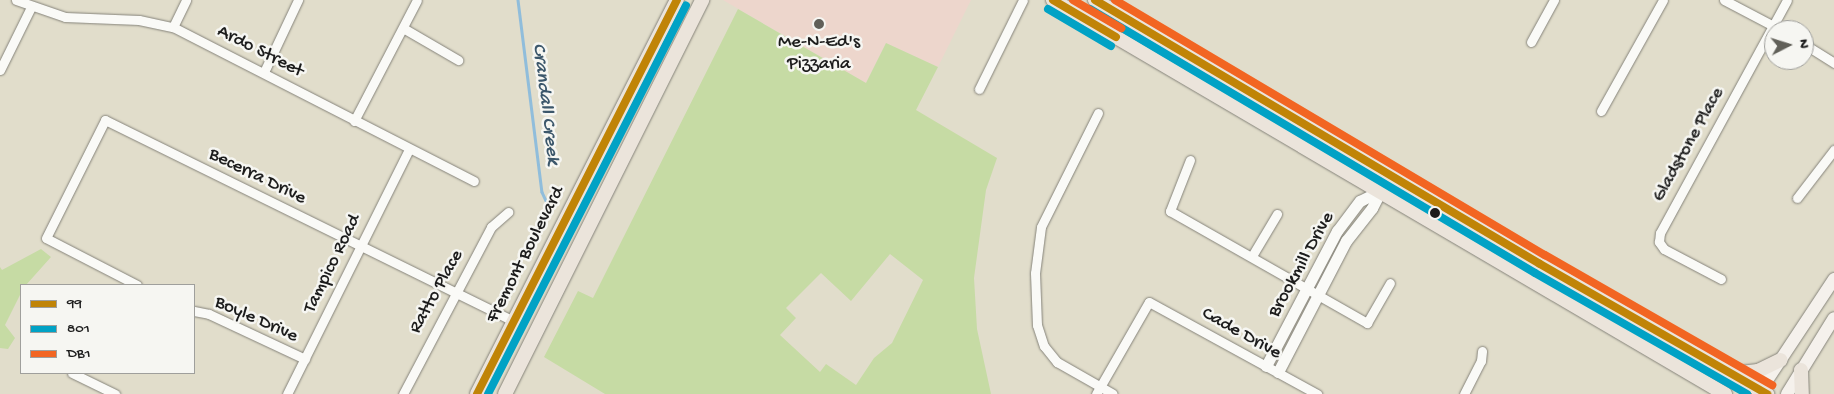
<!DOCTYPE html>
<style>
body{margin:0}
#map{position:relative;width:1834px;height:394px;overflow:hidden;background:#e1ddcb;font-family:"Gochi Hand",sans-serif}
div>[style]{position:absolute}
.built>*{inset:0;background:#edd6cc}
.green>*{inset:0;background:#c6dba4}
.stream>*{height:2.5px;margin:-1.25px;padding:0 1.25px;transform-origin:1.25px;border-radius:1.25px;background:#90bddb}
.roads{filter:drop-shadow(0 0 1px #85837a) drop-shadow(0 0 1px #85837a)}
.minor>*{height:9px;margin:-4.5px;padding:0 4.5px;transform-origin:4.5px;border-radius:4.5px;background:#fafaf7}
.tertiary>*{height:11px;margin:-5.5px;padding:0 5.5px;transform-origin:5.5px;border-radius:5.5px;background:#fafaf7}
.secondary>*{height:12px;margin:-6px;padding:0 6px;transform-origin:6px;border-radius:6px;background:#f5f1ec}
.primary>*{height:14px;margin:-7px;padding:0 7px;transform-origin:7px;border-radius:7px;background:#ebe4db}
.bus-1>*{height:8px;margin:-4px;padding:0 4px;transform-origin:4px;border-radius:4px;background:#c08407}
.bus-2>*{height:8px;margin:-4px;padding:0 4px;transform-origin:4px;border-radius:4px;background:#01a2c5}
.bus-3>*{height:8px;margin:-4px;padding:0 4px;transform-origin:4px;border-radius:4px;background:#f26522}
.dots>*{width:14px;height:14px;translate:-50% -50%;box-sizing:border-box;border:2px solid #f6f6f2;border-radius:50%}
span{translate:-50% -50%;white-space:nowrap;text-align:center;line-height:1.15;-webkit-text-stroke:5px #f6f6f2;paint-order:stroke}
.poi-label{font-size:19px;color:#1c1c1c}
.street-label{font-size:19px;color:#1c1c1c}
.water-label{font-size:20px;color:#3c576b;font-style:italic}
.legend{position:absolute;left:20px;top:284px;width:175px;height:90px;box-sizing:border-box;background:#f6f6f2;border:1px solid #9f9f9c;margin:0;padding:6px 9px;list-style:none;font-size:15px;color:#1c1c1c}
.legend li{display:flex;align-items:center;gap:10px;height:25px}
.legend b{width:25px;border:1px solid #9f9f9c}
.north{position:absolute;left:1764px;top:20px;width:50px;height:50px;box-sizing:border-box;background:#f6f6f2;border:1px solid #9f9f9c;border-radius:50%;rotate:85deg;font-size:14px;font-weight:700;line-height:20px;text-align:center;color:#1c1c1c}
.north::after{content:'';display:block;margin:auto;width:18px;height:22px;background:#616059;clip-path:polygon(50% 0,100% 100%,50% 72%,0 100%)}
</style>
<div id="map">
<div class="built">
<i style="clip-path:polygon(723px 0,971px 0,938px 67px,886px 43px,866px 83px)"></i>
</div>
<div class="green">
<i style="clip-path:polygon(evenodd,738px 9px,866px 83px,886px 43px,938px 67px,916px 110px,997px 158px,986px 190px,974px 278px,977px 329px,991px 394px,605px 394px,544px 357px,578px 291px,593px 298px,738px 9px,890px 254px,923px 280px,892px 343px,874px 358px,856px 385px,826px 364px,820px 372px,780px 335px,796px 318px,786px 308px,821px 273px,851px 301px,890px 254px)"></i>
<i style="clip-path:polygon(41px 249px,51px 257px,26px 285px,21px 285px,21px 293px,5px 325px,15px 338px,8px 349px,0 348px,0 267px,2px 270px)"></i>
</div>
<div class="stream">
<i style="left:518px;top:0;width:193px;rotate:82.9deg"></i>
<i style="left:542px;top:192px;width:19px;rotate:65deg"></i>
</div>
<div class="roads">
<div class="minor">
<i style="left:16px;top:0;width:52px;rotate:19.1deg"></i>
<i style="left:65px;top:17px;width:74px;rotate:2.3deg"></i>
<i style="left:139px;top:20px;width:35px;rotate:12deg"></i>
<i style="left:173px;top:27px;width:338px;rotate:27.1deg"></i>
<i style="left:1724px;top:0;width:64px;rotate:27.8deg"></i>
<i style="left:173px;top:27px;width:30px;rotate:-64deg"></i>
<i style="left:403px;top:28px;width:64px;rotate:30.2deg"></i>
<i style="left:1531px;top:42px;width:48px;rotate:-61.3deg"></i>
<i style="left:1804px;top:44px;width:36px;rotate:32deg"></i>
<i style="left:0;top:70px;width:70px;rotate:-63.8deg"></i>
<i style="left:264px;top:72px;width:80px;rotate:-64.7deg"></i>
<i style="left:979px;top:89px;width:99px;rotate:-63.7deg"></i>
<i style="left:1601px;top:111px;width:127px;rotate:-60.8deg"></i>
<i style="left:1098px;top:113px;width:127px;rotate:116.6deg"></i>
<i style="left:1041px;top:227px;width:46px;rotate:97.4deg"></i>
<i style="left:1035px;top:273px;width:52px;rotate:87.8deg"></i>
<i style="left:1037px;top:325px;width:22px;rotate:72deg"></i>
<i style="left:1044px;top:346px;width:21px;rotate:51deg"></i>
<i style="left:1057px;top:362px;width:64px;rotate:29.7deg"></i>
<i style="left:354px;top:121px;width:136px;rotate:-62.5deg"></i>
<i style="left:1190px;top:160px;width:55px;rotate:111.4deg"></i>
<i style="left:1170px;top:211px;width:227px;rotate:29.6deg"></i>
<i style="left:1367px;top:323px;width:46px;rotate:-60.1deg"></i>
<i style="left:1797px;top:198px;width:61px;rotate:-52.4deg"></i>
<i style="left:1252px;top:256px;width:49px;rotate:-59.2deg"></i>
<i style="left:1721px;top:279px;width:64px;rotate:-152.2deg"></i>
<i style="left:1664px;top:249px;width:9px;rotate:-126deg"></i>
<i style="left:1659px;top:242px;width:9px;rotate:-84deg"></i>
<i style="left:1660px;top:233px;width:265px;rotate:-61.4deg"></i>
<i style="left:137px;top:285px;width:102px;rotate:-152.7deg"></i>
<i style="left:46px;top:238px;width:132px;rotate:-63.4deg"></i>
<i style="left:105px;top:120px;width:455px;rotate:26.2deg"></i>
<i style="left:194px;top:311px;width:15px;rotate:11deg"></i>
<i style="left:209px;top:314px;width:106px;rotate:25.1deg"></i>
<i style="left:72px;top:373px;width:48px;rotate:26deg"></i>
<i style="left:287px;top:394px;width:274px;rotate:-63.5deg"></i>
<i style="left:403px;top:394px;width:189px;rotate:-62.2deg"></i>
<i style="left:491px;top:227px;width:23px;rotate:-41deg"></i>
<i style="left:1096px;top:394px;width:106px;rotate:-60.1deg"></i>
<i style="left:1149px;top:302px;width:192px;rotate:28.7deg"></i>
<i style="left:1464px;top:394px;width:37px;rotate:-63deg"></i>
<i style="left:1481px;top:361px;width:10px;rotate:-84deg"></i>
</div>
<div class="tertiary">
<i style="left:1266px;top:366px;width:153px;rotate:-62.3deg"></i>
<i style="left:1337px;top:231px;width:38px;rotate:-53deg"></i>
<i style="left:1360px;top:201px;width:20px;rotate:-27deg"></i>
<i style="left:1278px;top:372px;width:148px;rotate:-62.6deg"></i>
<i style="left:1346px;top:241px;width:42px;rotate:-51.8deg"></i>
<i style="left:1372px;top:208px;width:38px;rotate:-63deg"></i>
</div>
<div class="secondary">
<i style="left:1758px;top:394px;width:138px;rotate:-56.5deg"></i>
<i style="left:1787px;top:394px;width:89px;rotate:-58.3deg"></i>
</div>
<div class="primary">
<i style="left:1053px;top:0;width:779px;rotate:30.38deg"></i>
<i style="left:1095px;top:0;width:517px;rotate:30.68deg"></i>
<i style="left:1540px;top:264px;width:262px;rotate:29.8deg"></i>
<i style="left:1801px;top:370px;width:24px;rotate:88deg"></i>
<i style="left:1732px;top:374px;width:26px;rotate:-7deg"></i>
<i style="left:1758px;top:371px;width:25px;rotate:-26deg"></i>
<i style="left:477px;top:394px;width:442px;rotate:-63.1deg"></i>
<i style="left:505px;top:394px;width:441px;rotate:-63.4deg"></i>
</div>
</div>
<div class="bus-1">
<i style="left:1053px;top:0;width:73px;rotate:30.4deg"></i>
<i style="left:1095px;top:0;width:517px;rotate:30.68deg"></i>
<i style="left:1540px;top:264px;width:262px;rotate:29.8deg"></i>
<i style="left:477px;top:394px;width:442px;rotate:-63.1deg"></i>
</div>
<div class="bus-2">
<i style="left:1048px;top:9px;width:73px;rotate:30.4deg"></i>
<i style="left:1090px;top:9px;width:517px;rotate:30.68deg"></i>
<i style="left:1535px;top:273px;width:244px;rotate:29.7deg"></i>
<i style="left:488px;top:394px;width:436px;rotate:-63deg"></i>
</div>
<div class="bus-3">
<i style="left:1073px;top:0;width:56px;rotate:30.3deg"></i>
<i style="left:1115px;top:0;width:500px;rotate:30.7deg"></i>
<i style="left:1545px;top:255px;width:262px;rotate:29.8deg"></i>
</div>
<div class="dots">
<i style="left:819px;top:24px;background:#616059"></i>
<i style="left:1435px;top:213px;background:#1c1c1c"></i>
</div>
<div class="poi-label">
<span style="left:819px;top:54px">Me-N-Ed's<br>Pizzaria</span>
</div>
<div class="street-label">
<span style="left:260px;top:52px;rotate:27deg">Ardo Street</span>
<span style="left:1689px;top:145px;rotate:-61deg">Gladstone Place</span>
<span style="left:257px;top:177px;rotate:26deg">Becerra Drive</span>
<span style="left:526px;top:255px;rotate:-63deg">Fremont Boulevard</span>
<span style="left:333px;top:264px;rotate:-64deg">Tampico Road</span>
<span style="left:1302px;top:265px;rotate:-61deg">Brookmill Drive</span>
<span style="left:437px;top:292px;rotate:-61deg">Ratto Place</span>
<span style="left:256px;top:320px;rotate:24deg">Boyle Drive</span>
<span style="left:1241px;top:334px;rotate:29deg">Cade Drive</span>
</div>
<div class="water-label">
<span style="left:545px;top:104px;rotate:83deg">Crandall Creek</span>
</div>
<ul class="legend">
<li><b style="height:6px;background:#c08407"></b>99</li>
<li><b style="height:6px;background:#01a2c5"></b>801</li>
<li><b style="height:6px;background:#f26522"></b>DB1</li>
</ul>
<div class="north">N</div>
</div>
